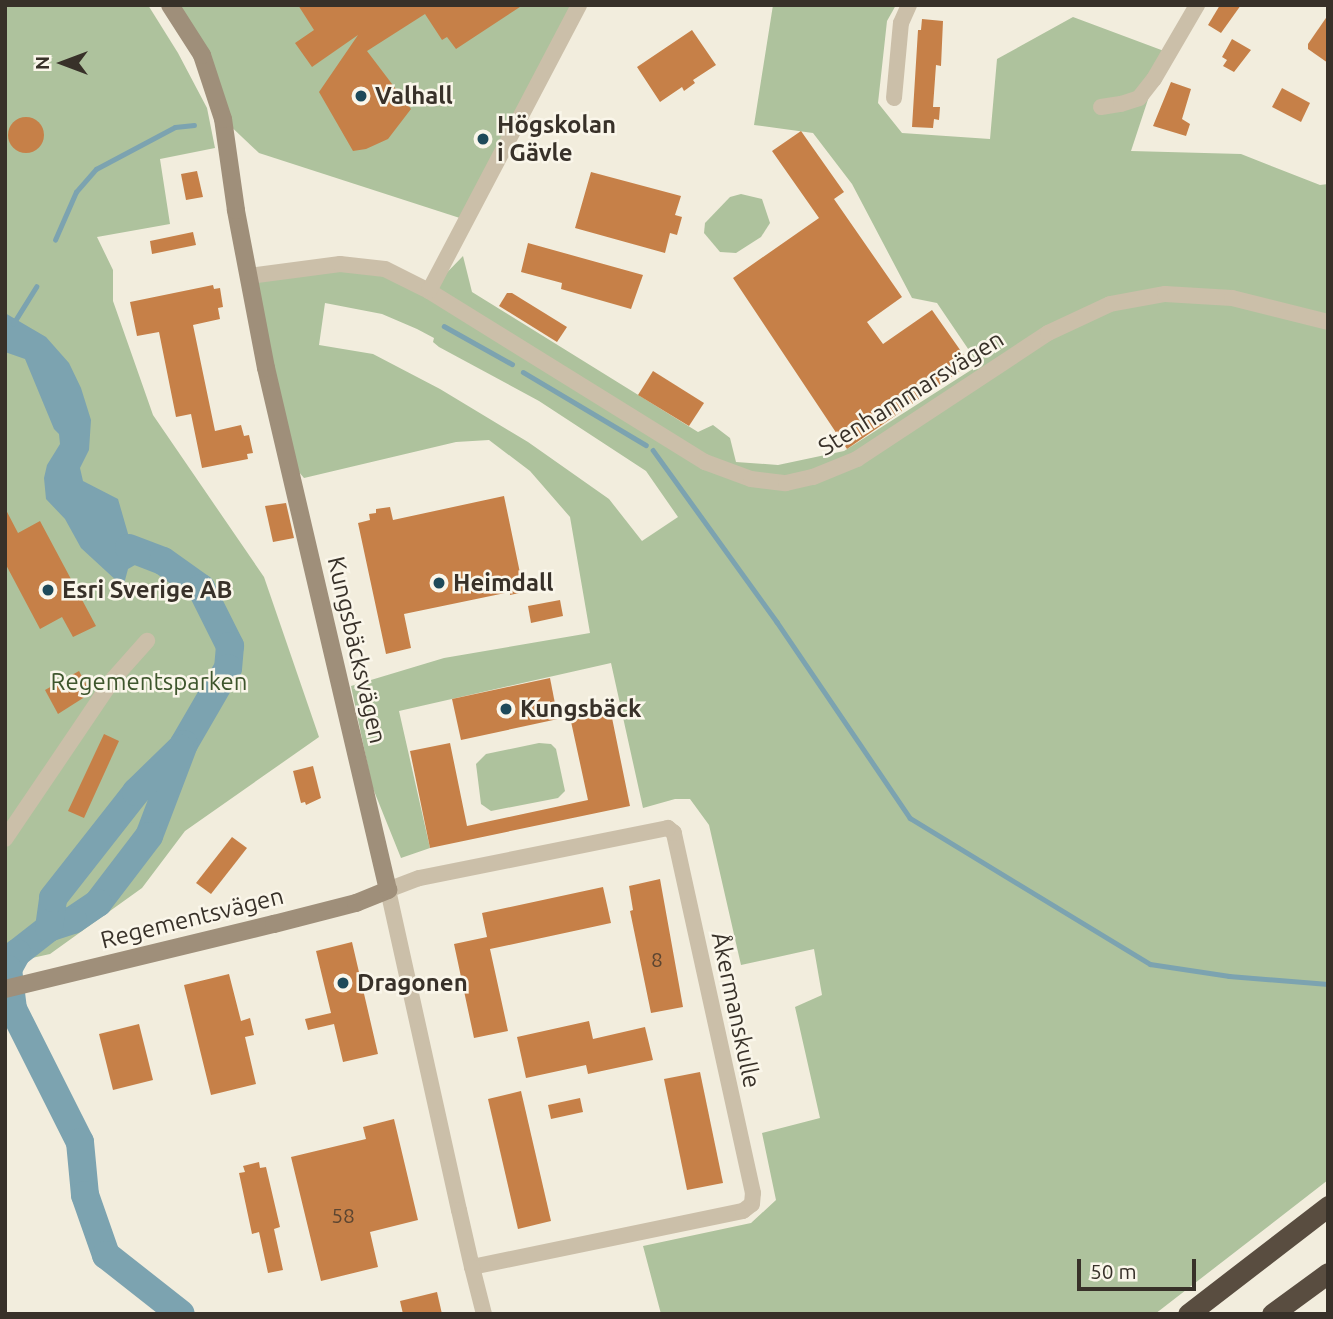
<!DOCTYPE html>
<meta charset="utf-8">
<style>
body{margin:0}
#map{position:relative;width:1333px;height:1319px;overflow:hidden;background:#f2eddd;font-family:Ubuntu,sans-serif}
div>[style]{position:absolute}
.green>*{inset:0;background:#aec29d}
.water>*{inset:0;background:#7ca3b0}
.stream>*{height:4.5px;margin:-2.25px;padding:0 2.25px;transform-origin:2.25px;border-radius:2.25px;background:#7ca3b0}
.river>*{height:28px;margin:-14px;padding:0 14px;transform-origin:14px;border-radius:14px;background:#7ca3b0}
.building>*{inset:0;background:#c68048}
.round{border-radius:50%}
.street>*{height:16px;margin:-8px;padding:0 8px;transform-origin:8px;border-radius:8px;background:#cbbfa9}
.secondary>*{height:18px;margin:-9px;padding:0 9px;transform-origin:9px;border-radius:9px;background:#9f8f7a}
.highway>*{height:21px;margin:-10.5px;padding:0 10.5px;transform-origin:10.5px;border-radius:10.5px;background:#594d40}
.dots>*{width:19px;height:19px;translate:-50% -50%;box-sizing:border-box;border:4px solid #faf6ea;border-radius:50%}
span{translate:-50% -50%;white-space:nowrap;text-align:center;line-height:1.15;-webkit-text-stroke:5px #faf6ea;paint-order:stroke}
.number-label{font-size:21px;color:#5c4531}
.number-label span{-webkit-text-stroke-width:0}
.poi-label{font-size:24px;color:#383129;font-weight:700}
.left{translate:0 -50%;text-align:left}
.street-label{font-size:24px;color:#383129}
.park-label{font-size:24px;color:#3e562d}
.frame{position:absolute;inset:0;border:7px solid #383129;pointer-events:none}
.north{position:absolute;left:28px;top:28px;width:70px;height:70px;-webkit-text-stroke:5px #faf6ea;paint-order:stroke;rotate:270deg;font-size:19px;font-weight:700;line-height:28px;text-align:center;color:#383129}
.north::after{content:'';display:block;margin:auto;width:24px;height:32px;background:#383129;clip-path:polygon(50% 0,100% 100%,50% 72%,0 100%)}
.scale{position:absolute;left:1077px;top:1259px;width:119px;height:32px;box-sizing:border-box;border:4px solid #383129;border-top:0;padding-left:9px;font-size:21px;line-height:24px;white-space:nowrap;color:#383129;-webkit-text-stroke:5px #faf6ea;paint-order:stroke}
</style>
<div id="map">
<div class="green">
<i style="clip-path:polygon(5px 5px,148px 5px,178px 53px,207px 108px,215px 148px,160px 159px,170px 224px,97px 237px,113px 270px,113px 301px,153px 415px,264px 577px,319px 737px,185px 831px,142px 888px,50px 954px,5px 964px)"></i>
<i style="clip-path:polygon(170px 5px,579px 5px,466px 220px,259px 153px,223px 119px)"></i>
<i style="clip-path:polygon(evenodd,773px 5px,896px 5px,887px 21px,878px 103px,902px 133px,990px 139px,997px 59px,1073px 17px,1164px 51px,1131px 151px,1241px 154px,1320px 185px,1328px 184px,1328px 1180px,1155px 1314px,661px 1314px,643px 1246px,751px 1223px,776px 1200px,762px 1133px,820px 1118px,795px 1007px,822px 995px,814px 949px,741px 965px,709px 825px,690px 799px,675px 799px,643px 808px,611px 663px,399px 711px,430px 848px,401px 858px,372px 786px,351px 686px,444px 658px,590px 633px,570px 517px,530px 471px,489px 440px,456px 442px,304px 478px,287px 458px,249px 276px,385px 269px,429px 291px,463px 256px,472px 292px,698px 432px,713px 425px,730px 438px,736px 462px,778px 465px,844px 451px,979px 365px,937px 303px,912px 298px,852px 184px,813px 133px,754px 125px,773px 5px,325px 303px,382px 314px,417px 329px,434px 338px,433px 342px,439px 347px,539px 401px,646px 471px,678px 517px,642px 541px,609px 499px,528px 442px,440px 389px,373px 354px,319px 345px,325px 303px)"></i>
<i style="clip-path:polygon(741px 194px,762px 199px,770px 223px,761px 237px,736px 253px,720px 252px,704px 233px,705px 223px,730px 197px)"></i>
<i style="clip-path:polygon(539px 743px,551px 744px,556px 749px,565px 791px,558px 798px,491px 811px,481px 804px,476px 764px,486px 754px)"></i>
</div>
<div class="water">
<i style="clip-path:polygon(5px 313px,46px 337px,69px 363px,81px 388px,91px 420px,89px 450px,80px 468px,83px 481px,118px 499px,129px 537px,142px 545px,169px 551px,160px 567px,135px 565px,128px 569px,124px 584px,119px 583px,81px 548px,65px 519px,46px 499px,44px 478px,47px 465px,60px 444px,59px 434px,54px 429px,25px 359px,5px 352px)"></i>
</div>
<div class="stream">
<i style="left:55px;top:240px;width:52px;rotate:-66.4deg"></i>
<i style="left:76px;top:192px;width:30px;rotate:-49deg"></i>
<i style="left:96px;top:169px;width:89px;rotate:-28deg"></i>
<i style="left:175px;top:127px;width:19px;rotate:-6deg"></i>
<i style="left:13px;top:324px;width:44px;rotate:-58.1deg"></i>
<i style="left:444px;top:326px;width:78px;rotate:29.2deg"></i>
<i style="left:523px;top:372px;width:143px;rotate:30.7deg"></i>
<i style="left:653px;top:450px;width:212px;rotate:54.2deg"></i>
<i style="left:777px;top:622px;width:237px;rotate:55.8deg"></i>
<i style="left:910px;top:818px;width:281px;rotate:31.3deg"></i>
<i style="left:1150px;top:964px;width:80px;rotate:8.6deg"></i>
<i style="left:1229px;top:976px;width:99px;rotate:4.6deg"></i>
</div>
<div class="river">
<i style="left:129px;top:548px;width:36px;rotate:21deg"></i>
<i style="left:163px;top:561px;width:47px;rotate:35.4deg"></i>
<i style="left:201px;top:588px;width:65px;rotate:63.4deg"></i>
<i style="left:230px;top:646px;width:22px;rotate:95deg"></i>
<i style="left:228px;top:668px;width:88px;rotate:120.1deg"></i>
<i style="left:184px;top:744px;width:98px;rotate:110.8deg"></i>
<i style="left:149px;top:836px;width:84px;rotate:127.3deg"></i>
<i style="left:98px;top:903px;width:30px;rotate:146deg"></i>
<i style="left:73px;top:920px;width:25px;rotate:162deg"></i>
<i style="left:49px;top:928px;width:41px;rotate:142deg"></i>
<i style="left:17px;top:953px;width:18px;rotate:119deg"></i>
<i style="left:8px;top:969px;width:40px;rotate:82.9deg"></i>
<i style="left:13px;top:1009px;width:149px;rotate:63.3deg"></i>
<i style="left:80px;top:1142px;width:53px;rotate:84.6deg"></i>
<i style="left:85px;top:1195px;width:64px;rotate:70.7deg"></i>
<i style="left:106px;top:1255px;width:95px;rotate:38.2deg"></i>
<i style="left:49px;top:928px;width:30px;rotate:-82deg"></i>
<i style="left:53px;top:898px;width:135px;rotate:-51.9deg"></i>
<i style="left:136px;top:792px;width:62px;rotate:-44.3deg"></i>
</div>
<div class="building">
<i style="clip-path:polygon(298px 5px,523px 5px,456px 49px,447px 37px,442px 40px,425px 14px,367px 51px,411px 109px,388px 139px,366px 149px,353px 151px,319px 92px,358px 35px,312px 67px,295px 43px,314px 30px)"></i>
<i style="clip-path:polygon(1220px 5px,1241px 5px,1221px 33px,1208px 25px)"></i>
<i style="clip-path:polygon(1328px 15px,1328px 63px,1308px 49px,1308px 44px)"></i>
<i style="clip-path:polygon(922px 19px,943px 21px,941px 66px,936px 65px,933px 107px,940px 107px,939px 120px,934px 119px,933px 128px,912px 127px,918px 30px,921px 30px)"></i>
<i style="clip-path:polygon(692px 30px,716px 65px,693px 80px,695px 83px,684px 91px,682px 87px,660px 102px,637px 67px)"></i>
<i style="clip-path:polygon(1232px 39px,1251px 50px,1234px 72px,1223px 66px,1227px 60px,1222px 57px)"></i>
<i style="clip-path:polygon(1171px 82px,1191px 89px,1182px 119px,1190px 124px,1186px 136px,1153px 126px)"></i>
<i style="clip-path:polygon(1282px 88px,1310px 103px,1301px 122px,1272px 107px)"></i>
<i class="round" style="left:8px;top:117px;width:36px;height:36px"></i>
<i style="clip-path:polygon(801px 131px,844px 192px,834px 199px,902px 297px,867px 322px,883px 344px,932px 310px,970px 364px,847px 449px,733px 278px,819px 218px,772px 151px)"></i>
<i style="clip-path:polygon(197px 171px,203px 197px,186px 200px,181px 174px)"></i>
<i style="clip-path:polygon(591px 172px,681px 196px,675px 215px,682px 217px,677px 235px,670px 233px,665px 253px,575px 228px)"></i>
<i style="clip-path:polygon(193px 232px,196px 245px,152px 254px,150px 241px)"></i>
<i style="clip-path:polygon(528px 243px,643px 275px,631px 309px,561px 289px,562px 283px,521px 272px)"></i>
<i style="clip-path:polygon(213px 285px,214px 289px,220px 288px,223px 307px,218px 308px,220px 319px,193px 325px,215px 431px,241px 425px,244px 436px,249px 435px,253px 453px,247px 454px,248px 459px,202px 468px,191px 414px,176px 417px,159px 332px,137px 336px,130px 302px)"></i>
<i style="clip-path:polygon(507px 293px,512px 293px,567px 327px,557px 342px,499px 306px)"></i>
<i style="clip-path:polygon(653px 371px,704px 403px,689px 426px,638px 395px)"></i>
<i style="clip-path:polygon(504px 496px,524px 592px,510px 595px,510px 592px,404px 614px,411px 648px,386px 654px,358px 523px,370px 520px,369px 514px,376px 513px,376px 509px,390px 507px,393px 520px)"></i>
<i style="clip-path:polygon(286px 503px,294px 538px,273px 542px,265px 506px)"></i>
<i style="clip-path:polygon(5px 508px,18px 533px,40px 521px,96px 626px,73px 637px,62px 617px,40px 629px,5px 563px)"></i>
<i style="clip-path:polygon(560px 600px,563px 616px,531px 623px,528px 606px)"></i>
<i style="clip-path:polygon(79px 671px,91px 693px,58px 714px,45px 690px)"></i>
<i style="clip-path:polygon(550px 678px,558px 719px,461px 740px,452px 699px)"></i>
<i style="clip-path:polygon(610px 708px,630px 806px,430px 848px,410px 751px,450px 743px,467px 826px,588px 800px,570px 717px)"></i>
<i style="clip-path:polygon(104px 734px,119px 741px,84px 818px,68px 811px)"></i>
<i style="clip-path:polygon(313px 766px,321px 798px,306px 805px,305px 802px,301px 803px,293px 771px)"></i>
<i style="clip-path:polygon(232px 837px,247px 848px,211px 894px,196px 883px)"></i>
<i style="clip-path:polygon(660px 879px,683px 1007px,651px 1013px,630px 911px,633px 910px,629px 886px)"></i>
<i style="clip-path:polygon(603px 887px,611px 923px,490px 949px,508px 1031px,474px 1038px,454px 944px,487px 937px,482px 913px)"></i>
<i style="clip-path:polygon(352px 942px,378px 1054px,343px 1062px,334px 1024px,308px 1030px,305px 1019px,331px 1013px,316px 951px)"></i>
<i style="clip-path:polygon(229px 974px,241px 1021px,250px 1018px,254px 1035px,245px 1037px,256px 1084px,211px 1095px,184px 985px)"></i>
<i style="clip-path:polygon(589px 1021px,593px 1039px,645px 1027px,653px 1060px,588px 1074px,586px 1065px,526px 1078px,517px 1037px)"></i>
<i style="clip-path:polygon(139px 1024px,153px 1080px,113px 1090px,99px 1034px)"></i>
<i style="clip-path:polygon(700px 1072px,723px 1183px,687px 1190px,664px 1079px)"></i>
<i style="clip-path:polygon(521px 1091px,551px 1221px,518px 1229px,488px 1099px)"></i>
<i style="clip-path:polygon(580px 1098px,583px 1112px,551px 1119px,548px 1105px)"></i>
<i style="clip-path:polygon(394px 1119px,418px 1220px,370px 1232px,378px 1267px,321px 1281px,291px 1157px,366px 1139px,363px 1127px)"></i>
<i style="clip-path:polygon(259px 1162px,260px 1168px,266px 1167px,280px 1227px,274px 1229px,283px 1270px,268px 1273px,259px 1232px,252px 1234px,239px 1173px,245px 1172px,243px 1166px)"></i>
<i style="clip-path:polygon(437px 1292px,442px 1314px,403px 1314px,400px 1301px)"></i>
</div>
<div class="street">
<i style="left:894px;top:98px;width:75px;rotate:-84.7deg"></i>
<i style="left:901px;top:23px;width:20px;rotate:-66deg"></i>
<i style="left:1101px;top:107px;width:20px;rotate:-9deg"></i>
<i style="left:1121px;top:104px;width:19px;rotate:-18deg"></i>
<i style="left:1139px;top:98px;width:24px;rotate:-52deg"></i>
<i style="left:1154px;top:79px;width:86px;rotate:-59.8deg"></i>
<i style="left:249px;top:276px;width:92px;rotate:-7.5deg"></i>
<i style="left:340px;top:264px;width:45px;rotate:6.3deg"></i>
<i style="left:385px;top:269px;width:49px;rotate:26.6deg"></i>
<i style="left:429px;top:291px;width:325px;rotate:31.8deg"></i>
<i style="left:705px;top:462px;width:49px;rotate:20.3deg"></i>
<i style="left:751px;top:479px;width:35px;rotate:7deg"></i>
<i style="left:786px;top:483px;width:28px;rotate:-13deg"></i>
<i style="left:813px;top:477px;width:48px;rotate:-22.2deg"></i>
<i style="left:857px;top:459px;width:229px;rotate:-33.4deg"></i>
<i style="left:1048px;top:333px;width:68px;rotate:-25.1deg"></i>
<i style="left:1110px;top:304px;width:56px;rotate:-10.3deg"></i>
<i style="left:1165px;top:294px;width:67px;rotate:3.4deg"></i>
<i style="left:1232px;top:298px;width:99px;rotate:14deg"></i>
<i style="left:429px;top:291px;width:323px;rotate:-62.3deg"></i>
<i style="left:5px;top:839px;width:194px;rotate:-55.9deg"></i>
<i style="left:114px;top:678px;width:50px;rotate:-48.3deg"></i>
<i style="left:472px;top:1267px;width:277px;rotate:-11.7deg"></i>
<i style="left:743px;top:1211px;width:11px;rotate:-38deg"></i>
<i style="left:752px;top:1204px;width:11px;rotate:-85deg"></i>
<i style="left:753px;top:1193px;width:369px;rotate:-102.4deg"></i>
<i style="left:674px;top:833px;width:8px;rotate:-140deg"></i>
<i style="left:668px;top:828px;width:254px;rotate:168.6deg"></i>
<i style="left:419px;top:878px;width:33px;rotate:159deg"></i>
<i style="left:388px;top:890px;width:328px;rotate:77.5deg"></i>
<i style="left:459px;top:1210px;width:58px;rotate:77.2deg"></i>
<i style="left:472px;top:1267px;width:49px;rotate:75.7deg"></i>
</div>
<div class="secondary">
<i style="left:5px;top:989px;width:277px;rotate:-13.6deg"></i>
<i style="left:274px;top:924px;width:85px;rotate:-14.4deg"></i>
<i style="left:356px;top:903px;width:35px;rotate:-22deg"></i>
<i style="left:388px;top:890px;width:536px;rotate:-103.15deg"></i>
<i style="left:266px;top:368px;width:161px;rotate:-100.8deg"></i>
<i style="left:236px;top:210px;width:92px;rotate:-98.1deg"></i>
<i style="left:223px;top:119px;width:67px;rotate:-108.2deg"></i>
<i style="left:202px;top:55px;width:59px;rotate:-122.6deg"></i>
</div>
<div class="highway">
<i style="left:1188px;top:1314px;width:177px;rotate:-37.6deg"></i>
<i style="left:1272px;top:1314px;width:69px;rotate:-36.2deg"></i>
</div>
<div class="dots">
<i style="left:361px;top:96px;background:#1e4a5a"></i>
<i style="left:483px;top:139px;background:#1e4a5a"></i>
<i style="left:439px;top:583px;background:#1e4a5a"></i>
<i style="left:48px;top:590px;background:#1e4a5a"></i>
<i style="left:506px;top:709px;background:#1e4a5a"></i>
<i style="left:343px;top:983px;background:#1e4a5a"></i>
</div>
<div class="number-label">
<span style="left:657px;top:959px">8</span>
<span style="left:343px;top:1215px">58</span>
</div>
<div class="poi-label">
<span class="left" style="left:375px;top:96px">Valhall</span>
<span class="left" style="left:497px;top:139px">Högskolan<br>i Gävle</span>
<span class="left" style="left:453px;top:583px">Heimdall</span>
<span class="left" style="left:62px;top:590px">Esri Sverige AB</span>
<span class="left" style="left:520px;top:709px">Kungsbäck</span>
<span class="left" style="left:357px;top:983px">Dragonen</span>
</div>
<div class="street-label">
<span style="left:911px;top:393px;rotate:-32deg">Stenhammarsvägen</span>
<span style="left:357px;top:650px;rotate:77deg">Kungsbäcksvägen</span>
<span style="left:192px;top:918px;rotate:-14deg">Regementsvägen</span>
<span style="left:736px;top:1010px;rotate:78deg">Åkermanskulle</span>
</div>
<div class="park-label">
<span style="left:149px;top:682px">Regementsparken</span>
</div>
<div class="frame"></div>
<div class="north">N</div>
<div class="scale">50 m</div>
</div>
